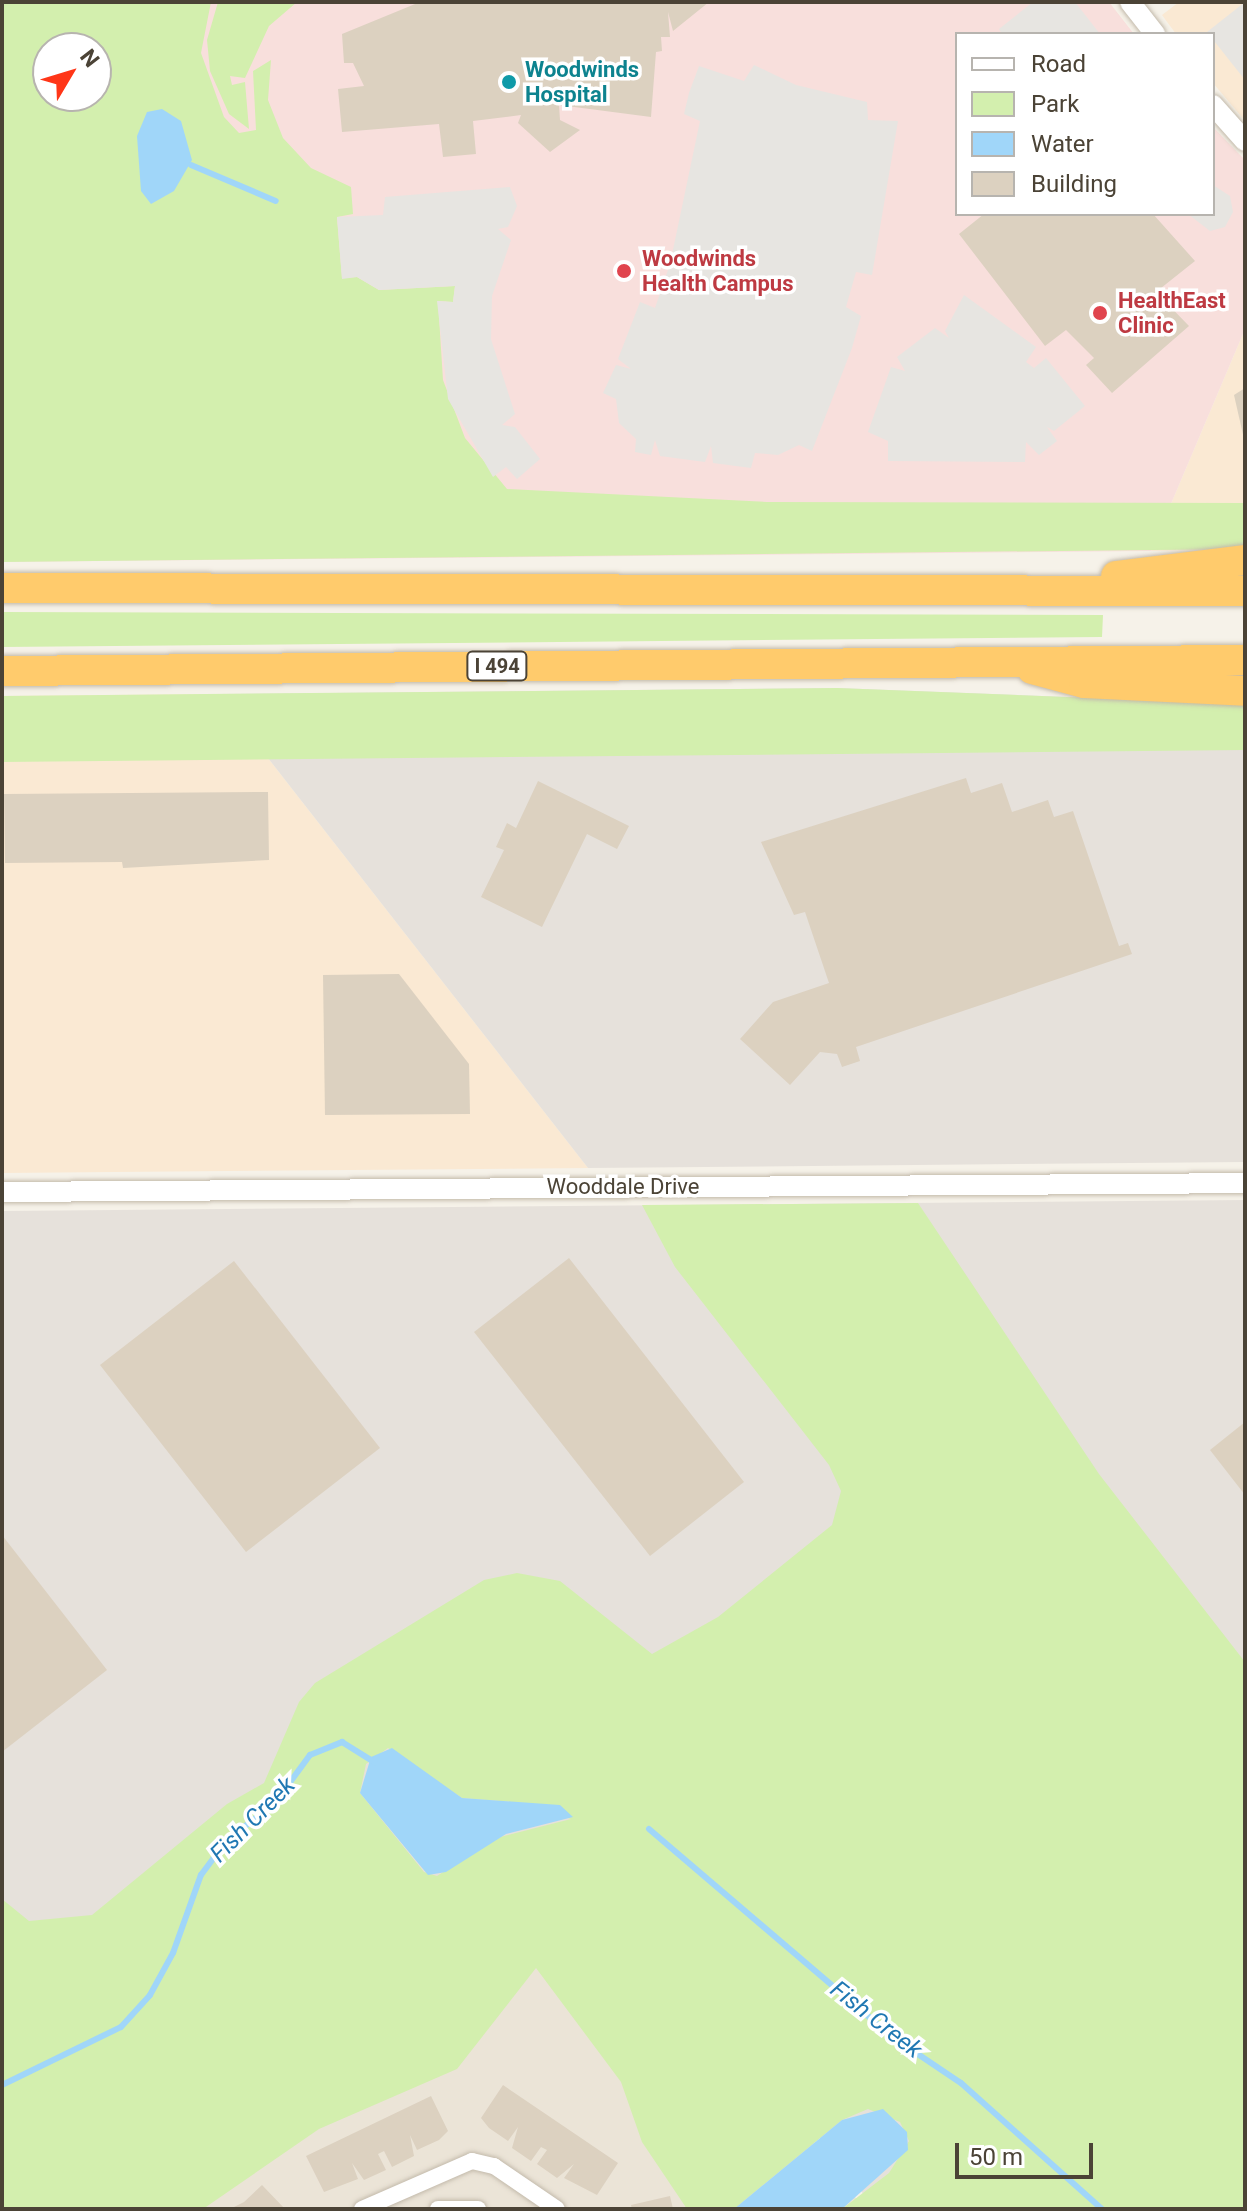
<!DOCTYPE html>
<style>
body{margin:0}
#map{position:relative;width:1247px;height:2211px;overflow:hidden;background:#f6f2e9;font-family:Roboto,sans-serif}
div>[style]{position:absolute}
.residential>*{inset:0;background:#ebe4d7}
.commercial>*{inset:0;background:#fae9d3}
.industrial>*{inset:0;background:#e6e1db}
.medical>*{inset:0;background:#f8dfdc}
.green>*{inset:0;background:#d3efae}
.parking>*{inset:0;background:#e7e5e1}
.water>*{inset:0;background:#a0d6f9}
.stream>*{height:6px;margin:-3px;padding:0 3px;transform-origin:3px;border-radius:3px;background:#a0d6f9}
.building>*{inset:0;background:#dcd1c0}
.roads{filter:drop-shadow(0 0 2px #c3baab) drop-shadow(0 0 2px #c3baab)}
.minor>*{height:16px;margin:-8px;padding:0 8px;transform-origin:8px;border-radius:8px;background:#fff}
.tertiary>*{height:20px;margin:-10px;padding:0 10px;transform-origin:10px;border-radius:10px;background:#fff}
.motorway>*{height:30px;margin:-15px;padding:0 15px;transform-origin:15px;border-radius:15px;background:#ffcb6c}
.dots>*{width:22px;height:22px;translate:-50% -50%;box-sizing:border-box;border:4px solid #fff;border-radius:50%}
span{translate:-50% -50%;white-space:nowrap;text-align:center;line-height:1.15;-webkit-text-stroke:7px #fff;paint-order:stroke}
.shield-label span{padding:2px 6px;background:#fff;border:2px solid;border-radius:6px;-webkit-text-stroke-width:0}
.shield-label{font-size:20px;color:#4b4336;font-weight:700}
.culture-label{font-size:22px;color:#0d838f;font-weight:700}
.left{translate:0 -50%;text-align:left}
.health-label{font-size:22px;color:#be3a42;font-weight:700}
.street-label{font-size:22px;color:#4b4336}
.water-label{font-size:24px;color:#2078b3;font-style:italic}
.frame{position:absolute;inset:0;border:4px solid #4b4336;pointer-events:none}
.legend{position:absolute;left:955px;top:32px;width:260px;height:184px;box-sizing:border-box;background:#fff;border:2px solid #b7b4af;margin:0;padding:10px 14px;list-style:none;font-size:24px;color:#4b4336}
.legend li{display:flex;align-items:center;gap:16px;height:40px}
.legend b{width:40px;border:2px solid #b7b4af}
.north{position:absolute;left:32px;top:32px;width:80px;height:80px;box-sizing:border-box;background:#fff;border:2px solid #b7b4af;border-radius:50%;rotate:52deg;font-size:22px;font-weight:700;line-height:32px;text-align:center;color:#4b4336}
.north::after{content:'';display:block;margin:auto;width:28px;height:36px;background:#ff3618;clip-path:polygon(50% 0,100% 100%,50% 72%,0 100%)}
.scale{position:absolute;left:955px;top:2143px;width:138px;height:36px;box-sizing:border-box;border:4px solid #4b4336;border-top:0;padding-left:10px;font-size:24px;line-height:28px;white-space:nowrap;color:#4b4336;-webkit-text-stroke:6px #fff;paint-order:stroke}
</style>
<div id="map">
<div class="residential">
<i style="clip-path:polygon(606px 1865px,864px 2209px,165px 2209px)"></i>
</div>
<div class="commercial">
<i style="clip-path:polygon(1179px 2px,1245px 2px,1245px 121px,1213px 83px,1213px 34px,1176px 34px,1162px 15px)"></i>
<i style="clip-path:polygon(1245px 329px,1245px 549px,1151px 551px)"></i>
<i style="clip-path:polygon(218px 694px,588px 1168px,2px 1173px,2px 696px)"></i>
</div>
<div class="industrial">
<i style="clip-path:polygon(837px 688px,1245px 704px,1245px 1162px,588px 1168px,218px 694px)"></i>
<i style="clip-path:polygon(1245px 1200px,1245px 2209px,875px 2209px,606px 1865px,2px 2209px,2px 1211px)"></i>
</div>
<div class="medical">
<i style="clip-path:polygon(evenodd,2px 2px,1109px 2px,1134px 34px,957px 34px,957px 214px,1213px 214px,1213px 127px,1245px 160px,1245px 329px,1151px 551px,2px 562px,2px 2px,48px 48px,96px 48px,96px 96px,48px 96px,48px 48px)"></i>
</div>
<div class="green">
<i style="clip-path:polygon(evenodd,2px 2px,211px 2px,201px 53px,224px 117px,239px 133px,256px 130px,253px 71px,271px 60px,268px 100px,283px 138px,311px 168px,351px 187px,353px 214px,337px 217px,342px 278px,357px 277px,379px 290px,455px 286px,453px 302px,438px 301px,443px 380px,465px 438px,507px 489px,767px 502px,1245px 503px,1245px 549px,2px 562px,2px 2px,48px 48px,96px 48px,96px 96px,48px 96px,48px 48px)"></i>
<i style="clip-path:polygon(218px 2px,297px 2px,269px 26px,245px 78px,230px 76px,232px 85px,245px 82px,249px 129px,229px 114px,210px 71px,207px 40px)"></i>
<i style="clip-path:polygon(2px 612px,1103px 615px,1102px 637px,2px 647px)"></i>
<i style="clip-path:polygon(837px 688px,1245px 704px,1245px 750px,2px 762px,2px 696px)"></i>
<i style="clip-path:polygon(evenodd,918px 1203px,1099px 1474px,1245px 1662px,1245px 2209px,842px 2209px,889px 2173px,909px 2141px,900px 2122px,868px 2109px,842px 2120px,734px 2209px,687px 2209px,642px 2142px,621px 2082px,536px 1968px,457px 2069px,319px 2129px,203px 2209px,2px 2209px,2px 1899px,29px 1921px,92px 1915px,227px 1804px,264px 1783px,299px 1702px,315px 1683px,484px 1580px,517px 1573px,560px 1581px,652px 1654px,718px 1617px,832px 1525px,841px 1491px,829px 1465px,675px 1267px,642px 1205px,918px 1203px,388px 1748px,462px 1798px,524px 1803px,571px 1819px,496px 1838px,437px 1876px,424px 1872px,360px 1793px,366px 1764px,388px 1748px)"></i>
</div>
<div class="parking">
<i style="clip-path:polygon(1033px 2px,1075px 2px,1100px 34px,1002px 34px,999px 29px)"></i>
<i style="clip-path:polygon(1245px 2px,1245px 80px,1207px 32px)"></i>
<i style="clip-path:polygon(754px 65px,796px 85px,867px 102px,868px 120px,898px 121px,872px 275px,856px 272px,846px 307px,861px 316px,852px 348px,812px 451px,799px 445px,778px 455px,755px 453px,751px 468px,713px 463px,711px 446px,705px 462px,660px 456px,655px 440px,651px 455px,635px 452px,636px 439px,619px 423px,616px 399px,603px 393px,616px 365px,631px 369px,618px 359px,640px 302px,655px 308px,670px 264px,700px 121px,684px 114px,689px 93px,699px 66px,744px 81px)"></i>
<i style="clip-path:polygon(1213px 185px,1230px 196px,1233px 212px,1225px 227px,1210px 231px,1188px 214px,1213px 214px)"></i>
<i style="clip-path:polygon(510px 187px,517px 206px,508px 227px,498px 229px,511px 240px,492px 296px,491px 339px,515px 414px,502px 425px,515px 427px,540px 459px,517px 479px,506px 467px,493px 477px,448px 399px,437px 301px,453px 302px,455px 286px,379px 290px,357px 277px,342px 279px,337px 217px,383px 215px,385px 197px)"></i>
<i style="clip-path:polygon(964px 295px,1036px 347px,1026px 362px,1034px 368px,1046px 358px,1085px 406px,1054px 431px,1047px 427px,1057px 441px,1039px 455px,1026px 442px,1025px 462px,888px 461px,888px 441px,868px 432px,891px 367px,905px 371px,897px 357px,935px 328px,949px 338px,945px 331px)"></i>
</div>
<div class="water">
<i style="clip-path:polygon(162px 109px,181px 121px,192px 160px,174px 191px,151px 204px,141px 191px,137px 136px,147px 112px)"></i>
<i style="clip-path:polygon(392px 1748px,462px 1798px,560px 1805px,573px 1817px,506px 1834px,446px 1872px,428px 1875px,360px 1793px,371px 1757px)"></i>
<i style="clip-path:polygon(883px 2109px,907px 2132px,908px 2150px,842px 2209px,734px 2209px,842px 2120px)"></i>
</div>
<div class="stream">
<i style="left:191px;top:165px;width:92px;rotate:23deg"></i>
<i style="left:649px;top:1829px;width:322px;rotate:40.5deg"></i>
<i style="left:894px;top:2038px;width:81px;rotate:33.9deg"></i>
<i style="left:961px;top:2083px;width:189px;rotate:41.8deg"></i>
<i style="left:2px;top:2085px;width:132px;rotate:-26deg"></i>
<i style="left:121px;top:2027px;width:43px;rotate:-47.8deg"></i>
<i style="left:150px;top:1995px;width:48px;rotate:-61.3deg"></i>
<i style="left:173px;top:1953px;width:83px;rotate:-70.3deg"></i>
<i style="left:201px;top:1875px;width:44px;rotate:-53.4deg"></i>
<i style="left:227px;top:1840px;width:59px;rotate:-37.5deg"></i>
<i style="left:274px;top:1804px;width:61px;rotate:-53.7deg"></i>
<i style="left:310px;top:1755px;width:35px;rotate:-22deg"></i>
<i style="left:342px;top:1742px;width:39px;rotate:32deg"></i>
</div>
<div class="building">
<i style="clip-path:polygon(420px 2px,709px 2px,673px 31px,668px 12px,670px 37px,661px 37px,662px 51px,656px 52px,651px 117px,559px 105px,560px 120px,580px 130px,550px 152px,518px 123px,521px 115px,473px 121px,476px 154px,443px 157px,439px 124px,342px 132px,338px 89px,364px 86px,353px 63px,344px 63px,342px 34px)"></i>
<i style="clip-path:polygon(984px 214px,1153px 214px,1195px 261px,1156px 292px,1189px 326px,1112px 393px,1086px 365px,1094px 358px,1066px 330px,1045px 346px,959px 234px)"></i>
<i style="clip-path:polygon(1245px 388px,1245px 439px,1244px 439px,1234px 395px)"></i>
<i style="clip-path:polygon(966px 778px,971px 793px,1002px 783px,1012px 812px,1048px 800px,1054px 817px,1073px 811px,1119px 946px,1128px 943px,1132px 954px,856px 1047px,860px 1061px,842px 1067px,837px 1054px,820px 1052px,790px 1085px,740px 1039px,773px 1002px,829px 983px,805px 912px,794px 915px,761px 842px)"></i>
<i style="clip-path:polygon(538px 781px,629px 826px,617px 849px,587px 834px,542px 927px,481px 897px,504px 850px,496px 847px,507px 823px,516px 828px)"></i>
<i style="clip-path:polygon(268px 792px,269px 860px,123px 868px,122px 862px,5px 863px,4px 794px)"></i>
<i style="clip-path:polygon(399px 974px,469px 1064px,470px 1114px,325px 1115px,323px 975px)"></i>
<i style="clip-path:polygon(569px 1258px,744px 1482px,650px 1556px,474px 1332px)"></i>
<i style="clip-path:polygon(234px 1261px,380px 1448px,246px 1552px,100px 1365px)"></i>
<i style="clip-path:polygon(1245px 1422px,1245px 1495px,1210px 1450px)"></i>
<i style="clip-path:polygon(2px 1535px,107px 1670px,2px 1752px)"></i>
<i style="clip-path:polygon(503px 2085px,618px 2163px,597px 2195px,564px 2178px,574px 2164px,557px 2178px,537px 2164px,547px 2150px,541px 2147px,531px 2161px,512px 2148px,518px 2127px,508px 2141px,489px 2128px,481px 2118px)"></i>
<i style="clip-path:polygon(431px 2096px,448px 2131px,439px 2140px,417px 2150px,410px 2135px,414px 2156px,392px 2167px,384px 2151px,378px 2154px,386px 2170px,364px 2180px,352px 2163px,358px 2179px,324px 2192px,306px 2156px)"></i>
<i style="clip-path:polygon(262px 2185px,285px 2209px,230px 2209px,244px 2202px)"></i>
<i style="clip-path:polygon(670px 2196px,673px 2209px,632px 2209px,631px 2205px)"></i>
</div>
<div class="roads">
<div class="minor">
<i style="left:362px;top:2209px;width:120px;rotate:-23.6deg"></i>
<i style="left:472px;top:2161px;width:23px;rotate:13deg"></i>
<i style="left:494px;top:2166px;width:76px;rotate:34.3deg"></i>
<i style="left:438px;top:2209px;width:40px"></i>
</div>
<div class="tertiary">
<i style="left:1130px;top:2px;width:41px;rotate:52deg"></i>
<i style="left:1213px;top:105px;width:48px;rotate:48.4deg"></i>
<i style="left:2px;top:1192px;width:1243px;rotate:-0.41deg"></i>
</div>
<div class="motorway">
<i style="left:1116px;top:576px;width:130px;rotate:-7.1deg"></i>
<i style="left:2px;top:588px;width:1243px;rotate:0.14deg"></i>
<i style="left:1032px;top:669px;width:54px;rotate:15.1deg"></i>
<i style="left:1084px;top:683px;width:161px;rotate:2.8deg"></i>
<i style="left:2px;top:671px;width:1243px;rotate:-0.51deg"></i>
</div>
</div>
<div class="dots">
<i style="left:509px;top:82px;background:#0f9aa8"></i>
<i style="left:624px;top:271px;background:#e0444e"></i>
<i style="left:1100px;top:313px;background:#e0444e"></i>
</div>
<div class="shield-label">
<span style="left:497px;top:666px">I 494</span>
</div>
<div class="culture-label">
<span class="left" style="left:525px;top:82px">Woodwinds<br>Hospital</span>
</div>
<div class="health-label">
<span class="left" style="left:642px;top:271px">Woodwinds<br>Health Campus</span>
<span class="left" style="left:1118px;top:313px">HealthEast<br>Clinic</span>
</div>
<div class="street-label">
<span style="left:623px;top:1187px">Wooddale Drive</span>
</div>
<div class="water-label">
<span style="left:253px;top:1820px;rotate:-45deg">Fish Creek</span>
<span style="left:876px;top:2020px;rotate:38deg">Fish Creek</span>
</div>
<div class="frame"></div>
<ul class="legend">
<li><b style="height:10px;background:#fff"></b>Road</li>
<li><b style="height:22px;background:#d3efae"></b>Park</li>
<li><b style="height:22px;background:#a0d6f9"></b>Water</li>
<li><b style="height:22px;background:#dcd1c0"></b>Building</li>
</ul>
<div class="north">N</div>
<div class="scale">50 m</div>
</div>
